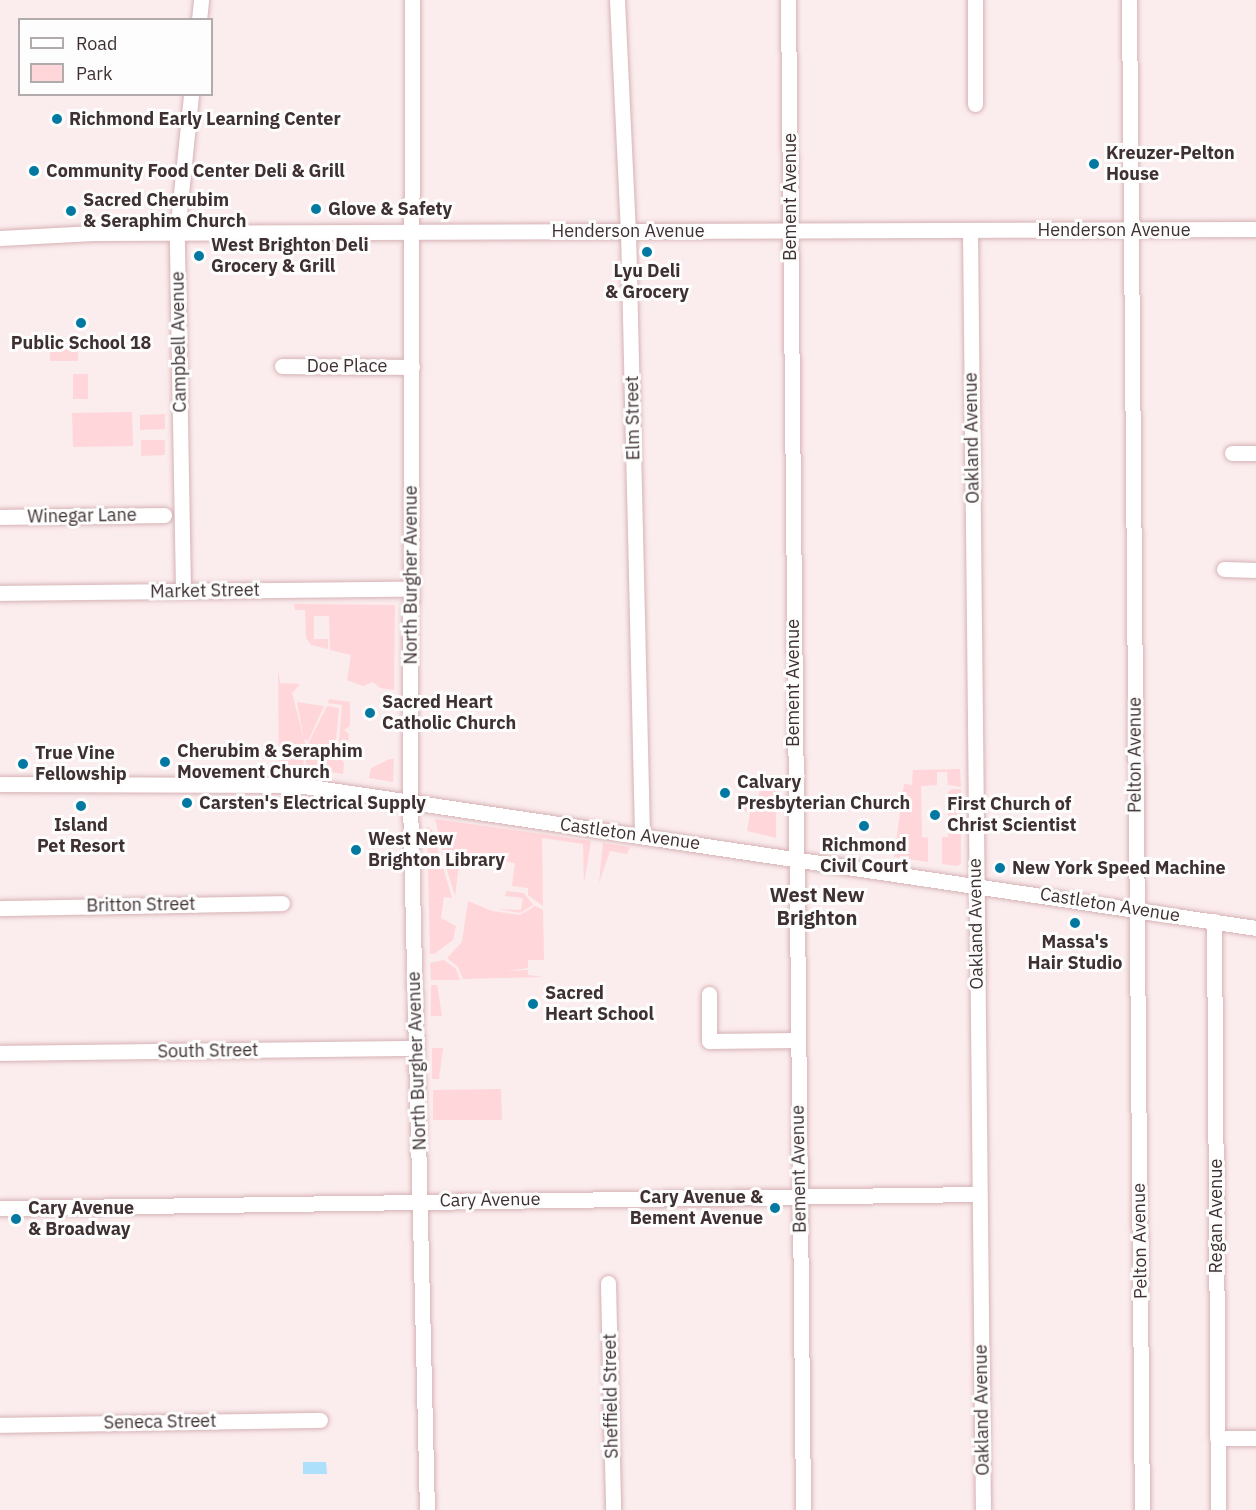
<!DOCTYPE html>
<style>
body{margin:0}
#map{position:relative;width:1256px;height:1510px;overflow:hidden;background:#fbeced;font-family:"IBM Plex Sans",sans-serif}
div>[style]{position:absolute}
.green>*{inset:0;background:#ffd6da}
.water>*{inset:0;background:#ade1fb}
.roads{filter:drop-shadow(0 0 2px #d6b2b5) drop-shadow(0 0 2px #d6b2b5)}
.minor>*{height:15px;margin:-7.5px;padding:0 7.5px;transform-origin:7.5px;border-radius:7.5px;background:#fff}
.dots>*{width:16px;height:16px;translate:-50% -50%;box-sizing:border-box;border:3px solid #fdfdfd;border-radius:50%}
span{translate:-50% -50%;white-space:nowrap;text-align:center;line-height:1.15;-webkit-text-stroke:6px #fdfdfd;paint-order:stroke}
.poi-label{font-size:18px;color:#3f3132;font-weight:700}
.left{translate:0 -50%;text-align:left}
.right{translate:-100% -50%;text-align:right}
.street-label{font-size:18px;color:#3f3132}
.neighbourhood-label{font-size:20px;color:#3f3132;font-weight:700}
.legend{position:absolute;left:18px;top:18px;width:195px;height:78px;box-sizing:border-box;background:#fdfdfd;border:2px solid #b1abac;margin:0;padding:8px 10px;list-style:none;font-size:18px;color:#3f3132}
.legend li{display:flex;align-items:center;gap:12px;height:30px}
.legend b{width:30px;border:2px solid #b1abac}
</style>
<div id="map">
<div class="green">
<i style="clip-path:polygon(50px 343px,78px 343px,78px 361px,50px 361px)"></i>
<i style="clip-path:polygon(73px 374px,88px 374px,88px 399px,73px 399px)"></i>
<i style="clip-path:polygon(132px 412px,133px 446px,73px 447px,72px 413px)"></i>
<i style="clip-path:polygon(165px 414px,165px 429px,140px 430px,140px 415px)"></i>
<i style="clip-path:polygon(141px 440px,165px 440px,165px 455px,141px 456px)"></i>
<i style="clip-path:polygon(294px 604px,395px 605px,394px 690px,380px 688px,373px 682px,363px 686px,347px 680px,351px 655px,330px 650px,329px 616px,314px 616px,314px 639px,328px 639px,328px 649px,311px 645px,306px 638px,305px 610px,295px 610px)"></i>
<i style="clip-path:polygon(278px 669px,280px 683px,300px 684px,292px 693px,305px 743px,303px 768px,279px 764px)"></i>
<i style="clip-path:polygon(329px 699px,350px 702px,350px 726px,344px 730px,349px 734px,347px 748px,341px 750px,345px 760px,338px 753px,342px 705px,328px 703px)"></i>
<i style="clip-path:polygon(297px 702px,324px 706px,308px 741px,304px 739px)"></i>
<i style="clip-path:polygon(327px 706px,339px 708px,335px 753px,344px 763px,343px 774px,305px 768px,308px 744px)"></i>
<i style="clip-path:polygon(390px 759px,394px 759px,393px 782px,369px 778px,371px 768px)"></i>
<i style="clip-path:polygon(960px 769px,961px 787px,948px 785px,947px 772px,937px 772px,937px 785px,921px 786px,922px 837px,928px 838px,928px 862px,894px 857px,904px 784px,912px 785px,913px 770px)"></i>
<i style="clip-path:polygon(756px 784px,776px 787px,776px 838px,747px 831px,750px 812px,741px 811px,742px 802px,752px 804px,758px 799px,760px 788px)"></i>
<i style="clip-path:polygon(952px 789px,961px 789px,961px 863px,958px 866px,942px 864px,942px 837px,948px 837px,948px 792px)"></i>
<i style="clip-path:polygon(435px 819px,591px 841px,584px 883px,583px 844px,542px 838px,543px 906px,528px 895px,528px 888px,512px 886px,515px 863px,443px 852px)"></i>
<i style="clip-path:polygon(427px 826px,432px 830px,452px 898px,444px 897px,441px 918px,456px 926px,453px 940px,434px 954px,430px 954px)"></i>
<i style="clip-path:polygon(603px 843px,630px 847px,627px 854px,610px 851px,599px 883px)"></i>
<i style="clip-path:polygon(443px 857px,491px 862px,491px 868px,459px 864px,455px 896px)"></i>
<i style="clip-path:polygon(506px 891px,524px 893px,533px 905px,520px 913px,498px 909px,521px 910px,523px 898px,505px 896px)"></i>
<i style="clip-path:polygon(468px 901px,492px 911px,520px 915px,535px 906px,543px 910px,544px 960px,528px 960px,528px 968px,506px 971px,528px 970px,528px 975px,544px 977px,463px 979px,458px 967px,447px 958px,462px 942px)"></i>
<i style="clip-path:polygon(444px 960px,456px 969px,460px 980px,431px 980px,430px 963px)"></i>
<i style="clip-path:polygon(431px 985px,437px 985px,442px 1016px,431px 1016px)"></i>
<i style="clip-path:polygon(432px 1048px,443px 1048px,439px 1079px,432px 1079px)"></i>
<i style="clip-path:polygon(501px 1089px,502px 1120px,433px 1120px,433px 1090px)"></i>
</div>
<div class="water">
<i style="clip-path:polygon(303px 1462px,326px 1462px,327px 1474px,303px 1474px)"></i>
</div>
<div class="roads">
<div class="minor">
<i style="left:412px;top:0;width:801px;rotate:90.14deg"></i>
<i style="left:410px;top:801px;width:709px;rotate:88.63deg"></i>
<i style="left:617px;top:0;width:231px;rotate:87.3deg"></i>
<i style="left:628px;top:231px;width:605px;rotate:88.67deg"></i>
<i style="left:788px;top:0;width:1510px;rotate:89.43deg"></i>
<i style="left:975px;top:0;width:104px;rotate:90deg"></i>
<i style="left:1129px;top:0;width:1510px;rotate:89.51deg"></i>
<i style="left:199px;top:20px;width:20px;rotate:-84deg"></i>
<i style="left:970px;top:230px;width:1280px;rotate:89.42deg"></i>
<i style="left:0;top:238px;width:93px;rotate:-3.1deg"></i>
<i style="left:93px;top:233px;width:1163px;rotate:-0.2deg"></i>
<i style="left:282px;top:366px;width:130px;rotate:0.4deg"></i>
<i style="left:1232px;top:453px;width:24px"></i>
<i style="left:0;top:517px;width:164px;rotate:-0.7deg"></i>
<i style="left:1224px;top:569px;width:32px;rotate:2deg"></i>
<i style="left:183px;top:591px;width:358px;rotate:-91deg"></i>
<i style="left:177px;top:233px;width:140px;rotate:-84.2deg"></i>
<i style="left:0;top:593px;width:411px;rotate:-0.6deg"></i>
<i style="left:0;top:784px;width:297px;rotate:0.2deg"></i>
<i style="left:297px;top:785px;width:970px;rotate:8.48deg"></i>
<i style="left:0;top:908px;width:282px;rotate:-1deg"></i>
<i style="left:1214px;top:921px;width:589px;rotate:89.61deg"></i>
<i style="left:709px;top:994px;width:47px;rotate:90deg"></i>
<i style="left:709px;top:1041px;width:88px;rotate:-0.7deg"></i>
<i style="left:0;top:1053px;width:416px;rotate:-0.7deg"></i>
<i style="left:0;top:1208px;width:979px;rotate:-0.82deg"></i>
<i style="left:608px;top:1283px;width:227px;rotate:88.7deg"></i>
<i style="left:0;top:1425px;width:320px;rotate:-0.9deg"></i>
<i style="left:1217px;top:1438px;width:39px"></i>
</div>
</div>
<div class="dots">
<i style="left:57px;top:119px;background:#0379a2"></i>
<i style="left:1094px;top:164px;background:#0379a2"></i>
<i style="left:34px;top:171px;background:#0379a2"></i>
<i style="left:316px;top:209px;background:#0379a2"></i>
<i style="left:71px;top:211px;background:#0379a2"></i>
<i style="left:647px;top:252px;background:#0379a2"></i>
<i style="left:199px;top:256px;background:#0379a2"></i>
<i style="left:81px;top:323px;background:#0379a2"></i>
<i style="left:370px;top:713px;background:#0379a2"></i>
<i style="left:165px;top:762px;background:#0379a2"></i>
<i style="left:23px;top:764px;background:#0379a2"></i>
<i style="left:725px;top:793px;background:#0379a2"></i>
<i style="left:187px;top:803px;background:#0379a2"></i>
<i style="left:81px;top:806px;background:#0379a2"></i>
<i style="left:935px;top:815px;background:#0379a2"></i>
<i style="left:864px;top:826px;background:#0379a2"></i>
<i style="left:356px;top:850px;background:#0379a2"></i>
<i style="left:1000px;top:868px;background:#0379a2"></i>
<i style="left:1075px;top:923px;background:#0379a2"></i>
<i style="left:533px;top:1004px;background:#0379a2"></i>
<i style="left:775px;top:1208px;background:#0379a2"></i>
<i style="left:16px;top:1219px;background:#0379a2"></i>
</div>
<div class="poi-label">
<span class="left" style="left:69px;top:119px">Richmond Early Learning Center</span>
<span class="left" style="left:1106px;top:164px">Kreuzer-Pelton<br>House</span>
<span class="left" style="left:46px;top:171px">Community Food Center Deli &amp; Grill</span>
<span class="left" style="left:83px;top:211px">Sacred Cherubim<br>&amp; Seraphim Church</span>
<span class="left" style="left:328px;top:209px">Glove &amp; Safety</span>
<span class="left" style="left:211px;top:256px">West Brighton Deli<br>Grocery &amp; Grill</span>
<span style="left:647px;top:282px">Lyu Deli<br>&amp; Grocery</span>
<span style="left:81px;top:343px">Public School 18</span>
<span class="left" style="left:382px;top:713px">Sacred Heart<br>Catholic Church</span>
<span class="left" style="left:177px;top:762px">Cherubim &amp; Seraphim<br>Movement Church</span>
<span class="left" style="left:35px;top:764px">True Vine<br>Fellowship</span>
<span class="left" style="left:737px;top:793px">Calvary<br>Presbyterian Church</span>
<span class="left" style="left:199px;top:803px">Carsten's Electrical Supply</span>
<span class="left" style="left:947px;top:815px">First Church of<br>Christ Scientist</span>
<span style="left:81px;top:836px">Island<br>Pet Resort</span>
<span class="left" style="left:368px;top:850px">West New<br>Brighton Library</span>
<span style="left:864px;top:856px">Richmond<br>Civil Court</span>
<span class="left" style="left:1012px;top:868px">New York Speed Machine</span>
<span style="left:1075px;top:953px">Massa's<br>Hair Studio</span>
<span class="left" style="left:545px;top:1004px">Sacred<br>Heart School</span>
<span class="right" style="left:763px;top:1208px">Cary Avenue &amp;<br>Bement Avenue</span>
<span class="left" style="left:28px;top:1219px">Cary Avenue<br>&amp; Broadway</span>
</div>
<div class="street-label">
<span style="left:790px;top:197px;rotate:-90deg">Bement Avenue</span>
<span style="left:1114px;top:230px">Henderson Avenue</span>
<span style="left:628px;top:231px">Henderson Avenue</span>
<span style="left:179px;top:342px;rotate:-91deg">Campbell Avenue</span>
<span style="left:347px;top:366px">Doe Place</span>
<span style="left:633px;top:418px;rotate:-91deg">Elm Street</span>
<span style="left:972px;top:438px;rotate:-91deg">Oakland Avenue</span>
<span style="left:82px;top:516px;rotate:-1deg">Winegar Lane</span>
<span style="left:411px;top:575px;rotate:-90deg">North Burgher Avenue</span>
<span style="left:205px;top:591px;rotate:-1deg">Market Street</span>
<span style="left:793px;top:683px;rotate:-90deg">Bement Avenue</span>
<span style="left:1135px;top:755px;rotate:-90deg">Pelton Avenue</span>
<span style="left:630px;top:834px;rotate:8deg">Castleton Avenue</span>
<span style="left:141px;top:905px;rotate:-1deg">Britton Street</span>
<span style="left:1110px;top:905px;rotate:9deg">Castleton Avenue</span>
<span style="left:976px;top:924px;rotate:-91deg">Oakland Avenue</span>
<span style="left:208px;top:1051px;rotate:-1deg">South Street</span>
<span style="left:417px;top:1061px;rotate:-92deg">North Burgher Avenue</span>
<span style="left:799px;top:1169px;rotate:-91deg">Bement Avenue</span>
<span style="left:490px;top:1200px;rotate:-1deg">Cary Avenue</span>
<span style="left:1216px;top:1216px;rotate:-90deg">Regan Avenue</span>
<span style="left:1140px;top:1241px;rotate:-91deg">Pelton Avenue</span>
<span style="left:611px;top:1396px;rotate:-91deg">Sheffield Street</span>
<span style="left:982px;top:1410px;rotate:-91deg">Oakland Avenue</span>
<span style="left:160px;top:1422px;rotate:-1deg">Seneca Street</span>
</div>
<div class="neighbourhood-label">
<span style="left:817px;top:906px">West New<br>Brighton</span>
</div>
<ul class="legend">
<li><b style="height:8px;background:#fff"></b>Road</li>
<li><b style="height:16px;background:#ffd6da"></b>Park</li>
</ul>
</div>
